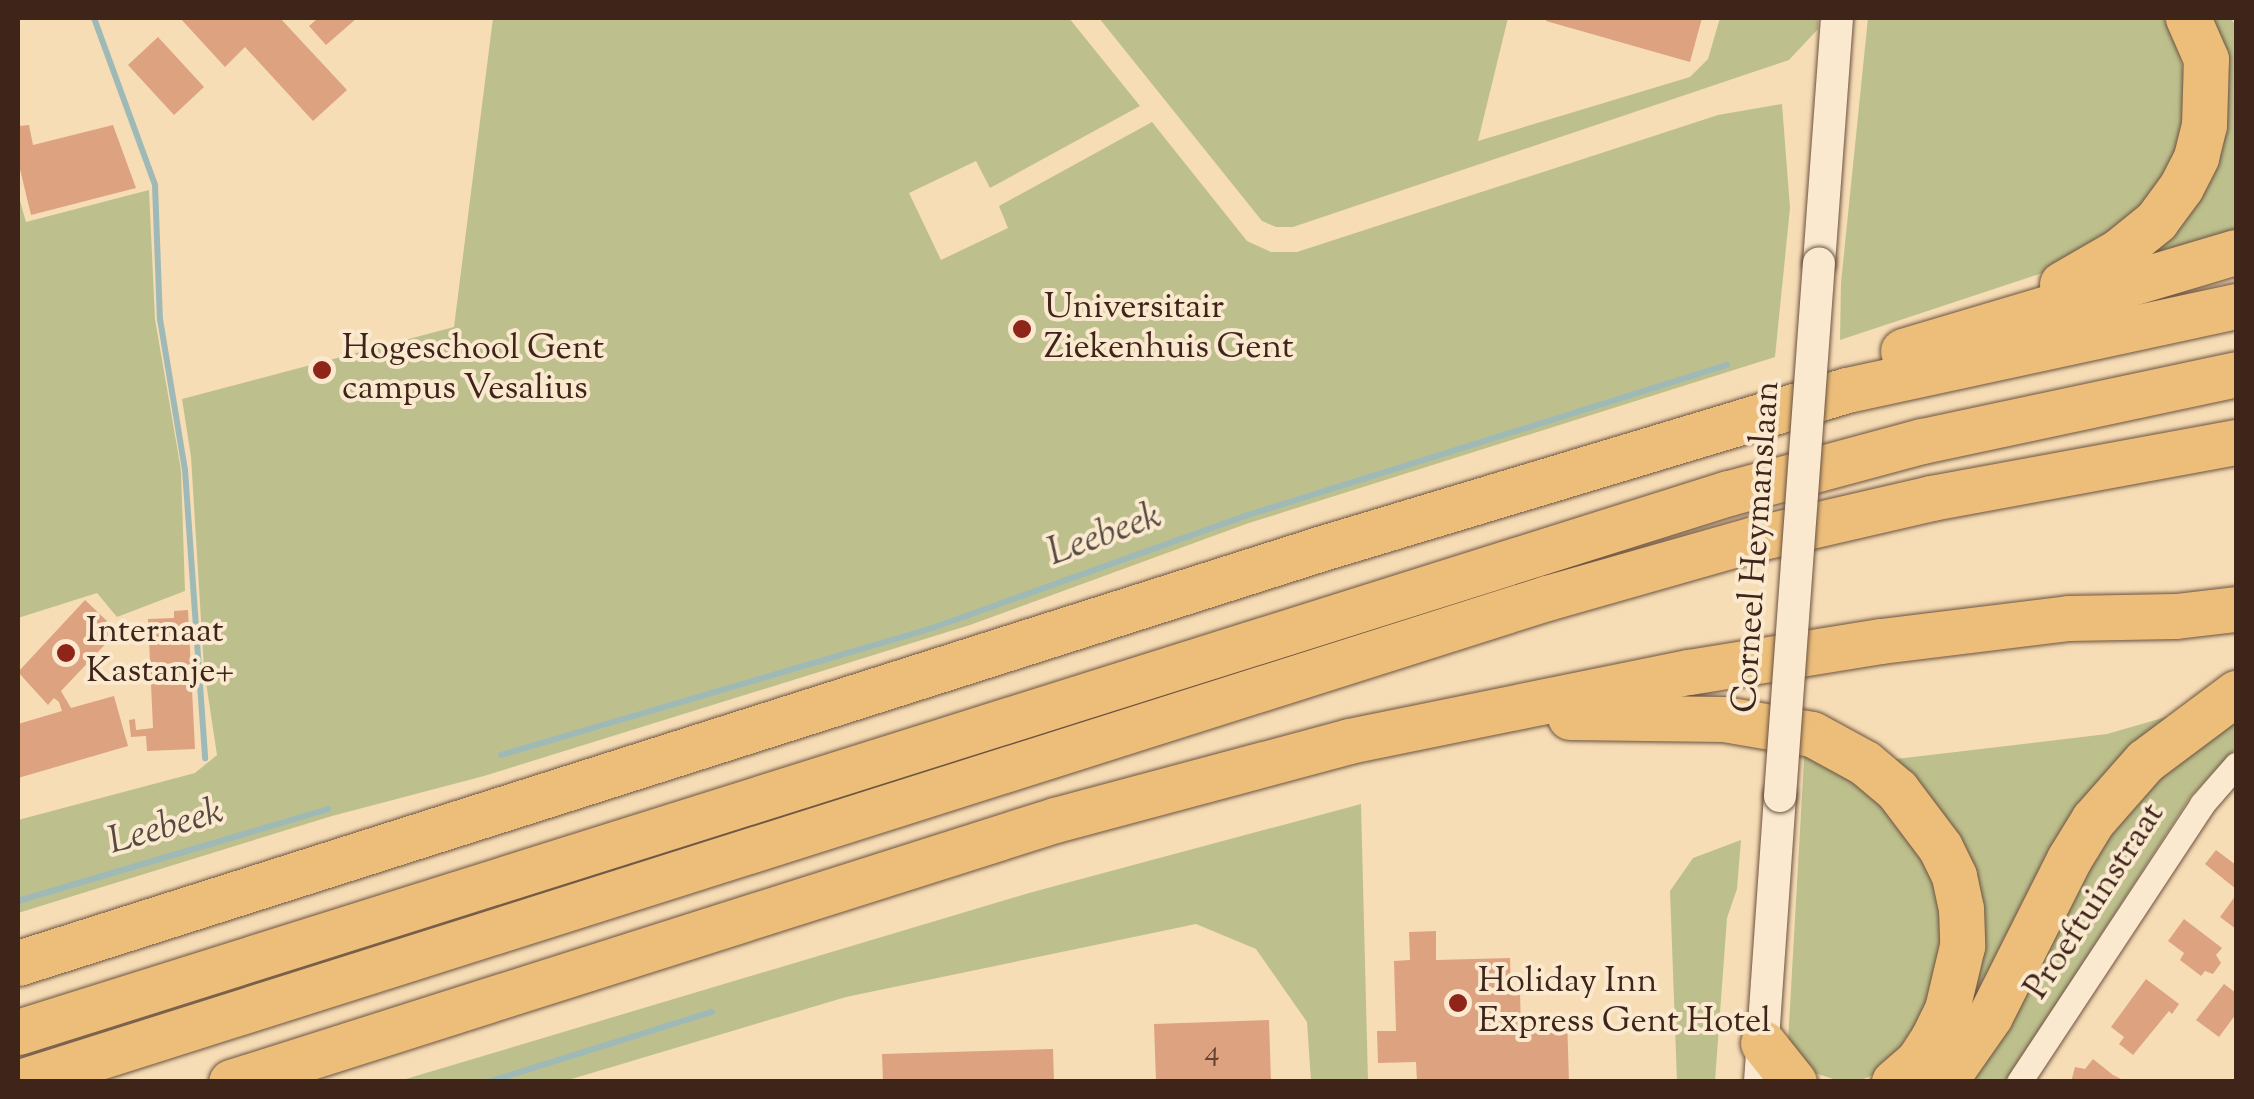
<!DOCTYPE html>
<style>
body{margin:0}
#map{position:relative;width:2254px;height:1099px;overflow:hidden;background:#f7ddb5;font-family:"Sorts Mill Goudy",serif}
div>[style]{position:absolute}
.green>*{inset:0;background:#bdc08d}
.stream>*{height:6px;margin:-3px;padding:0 3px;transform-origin:3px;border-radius:3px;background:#9fbab6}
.building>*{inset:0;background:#dda280}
.roads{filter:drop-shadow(0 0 2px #6c5240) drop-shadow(0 0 2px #6c5240)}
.minor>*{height:25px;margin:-12.5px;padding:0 12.5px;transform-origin:12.5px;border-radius:12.5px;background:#fae9cf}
.tertiary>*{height:32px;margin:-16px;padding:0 16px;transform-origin:16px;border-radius:16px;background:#fae9cf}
.motorway>*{height:45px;margin:-22.5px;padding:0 22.5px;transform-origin:22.5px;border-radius:22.5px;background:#ecbe7a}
.bridges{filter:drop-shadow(0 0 2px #6c5240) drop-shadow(0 0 2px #6c5240)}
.tertiary-bridge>*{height:32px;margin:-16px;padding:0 16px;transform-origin:16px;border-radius:16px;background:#fae9cf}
.dots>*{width:28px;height:28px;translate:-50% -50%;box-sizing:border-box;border:5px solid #fae9cf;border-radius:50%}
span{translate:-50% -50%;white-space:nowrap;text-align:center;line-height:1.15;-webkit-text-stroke:8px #fae9cf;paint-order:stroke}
.number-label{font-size:30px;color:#643}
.number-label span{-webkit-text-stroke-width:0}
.poi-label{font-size:35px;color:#3e2419}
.left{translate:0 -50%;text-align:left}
.street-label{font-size:35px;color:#3e2419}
.water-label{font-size:38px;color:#564a40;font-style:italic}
.frame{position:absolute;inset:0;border:20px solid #3e2419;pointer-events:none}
</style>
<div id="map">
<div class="green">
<i style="clip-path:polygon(493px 18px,1069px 18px,1140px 106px,990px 188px,976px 161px,909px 193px,941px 260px,1008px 228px,999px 206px,1152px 122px,1247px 241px,1271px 252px,1297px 252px,1718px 115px,1782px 104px,1790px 208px,1775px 357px,1246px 524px,970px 625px,484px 776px,332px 816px,18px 913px,18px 820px,195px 773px,217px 755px,204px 669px,191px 457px,182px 399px,454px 327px)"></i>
<i style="clip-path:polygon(1099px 18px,1508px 18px,1478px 141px,1690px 77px,1708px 59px,1720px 18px,1818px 18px,1818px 29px,1789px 60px,1293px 227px,1276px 227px,1262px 221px)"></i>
<i style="clip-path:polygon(1868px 18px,2163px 18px,2177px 40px,2188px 97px,2175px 152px,2150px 201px,2079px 261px,1840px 340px,1841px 283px)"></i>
<i style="clip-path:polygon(2201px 18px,2230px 18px,2236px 25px,2236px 240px,2116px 275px,2174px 225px)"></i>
<i style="clip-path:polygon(149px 190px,155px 319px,181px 470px,185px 591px,117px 617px,97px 593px,18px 618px,18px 194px,26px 222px)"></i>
<i style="clip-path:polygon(2236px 714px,2236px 748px,2191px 796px,2006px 1081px,1966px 1082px,2075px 888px,2132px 801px)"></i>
<i style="clip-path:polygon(2166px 717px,2172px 721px,1953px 1057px,1972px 988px,1896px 759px,2107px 734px)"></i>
<i style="clip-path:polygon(1805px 743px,1896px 812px,1943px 899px,1936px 994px,1886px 1068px,1864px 1079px,1843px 1082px,1808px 1071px,1788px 1042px)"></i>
<i style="clip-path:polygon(1361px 804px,1368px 1081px,1311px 1081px,1307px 1022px,1256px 949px,1196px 924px,846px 997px,565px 1081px,399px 1081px,1029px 893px)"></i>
<i style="clip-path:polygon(1741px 840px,1737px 889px,1727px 918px,1715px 1081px,1677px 1081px,1670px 891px,1693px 858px)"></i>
</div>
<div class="stream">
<i style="left:94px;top:18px;width:178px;rotate:69.9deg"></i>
<i style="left:155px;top:185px;width:134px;rotate:87.9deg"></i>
<i style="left:160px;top:319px;width:153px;rotate:80.6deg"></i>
<i style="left:185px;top:470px;width:289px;rotate:86deg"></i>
<i style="left:501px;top:755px;width:452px;rotate:-16.4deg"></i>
<i style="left:935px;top:627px;width:332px;rotate:-19.7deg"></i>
<i style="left:1248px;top:515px;width:502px;rotate:-17.39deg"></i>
<i style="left:18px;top:901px;width:324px;rotate:-16.5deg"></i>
<i style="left:488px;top:1082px;width:235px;rotate:-17.4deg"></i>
</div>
<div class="building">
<i style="clip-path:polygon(180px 18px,280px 18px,347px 90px,313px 121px,245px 47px,225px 67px)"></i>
<i style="clip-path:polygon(318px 18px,357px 18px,326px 45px,309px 26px)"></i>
<i style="clip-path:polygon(1548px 18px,1702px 18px,1690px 62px,1546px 21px)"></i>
<i style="clip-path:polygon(158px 37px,204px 87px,174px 115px,128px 65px)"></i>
<i style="clip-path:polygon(29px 125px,33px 145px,113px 125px,136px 188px,31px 215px,18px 161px,18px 126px)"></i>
<i style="clip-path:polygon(85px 600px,107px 621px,103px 625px,114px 635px,61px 691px,71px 708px,114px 696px,128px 746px,18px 778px,18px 724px,62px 711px,59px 702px,54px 698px,48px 705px,18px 672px)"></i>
<i style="clip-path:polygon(188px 610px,195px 749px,147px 751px,146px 736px,131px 737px,129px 720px,135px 719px,136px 730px,153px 728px,148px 619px,174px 618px,174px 611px)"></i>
<i style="clip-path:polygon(2216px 850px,2236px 865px,2236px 889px,2205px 864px)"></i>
<i style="clip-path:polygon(2236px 895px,2236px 929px,2220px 917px)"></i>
<i style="clip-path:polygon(2184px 919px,2222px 948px,2216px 955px,2221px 963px,2213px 974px,2205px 971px,2201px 976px,2180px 960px,2184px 953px,2168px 941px)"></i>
<i style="clip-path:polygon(1436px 931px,1436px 960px,1510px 958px,1511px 990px,1520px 990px,1521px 1033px,1535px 1033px,1535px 1017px,1567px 1016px,1569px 1082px,1417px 1082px,1416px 1062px,1378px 1063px,1377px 1031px,1396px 1031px,1394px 961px,1410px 960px,1409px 932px)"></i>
<i style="clip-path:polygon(2146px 979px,2179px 1004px,2172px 1014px,2169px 1011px,2133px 1055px,2119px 1044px,2124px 1037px,2111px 1027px)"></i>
<i style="clip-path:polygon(2224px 984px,2236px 993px,2236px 1014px,2219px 1037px,2196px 1020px)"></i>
<i style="clip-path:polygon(1269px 1020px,1271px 1082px,1156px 1082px,1154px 1024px)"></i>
<i style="clip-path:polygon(1053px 1049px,1054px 1082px,883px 1082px,882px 1054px)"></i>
<i style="clip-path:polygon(2093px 1059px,2113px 1075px,2127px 1082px,2071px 1082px,2075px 1067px,2085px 1069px)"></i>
</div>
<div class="roads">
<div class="minor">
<i style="left:2019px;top:1082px;width:333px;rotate:-56.6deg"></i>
<i style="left:2202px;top:804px;width:52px;rotate:-48.9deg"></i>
</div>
<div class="tertiary">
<i style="left:1819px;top:263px;width:246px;rotate:-85.8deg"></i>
<i style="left:1760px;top:1082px;width:287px;rotate:-86deg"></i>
</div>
<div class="motorway">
<i style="left:2062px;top:284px;width:66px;rotate:-30.1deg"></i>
<i style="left:2119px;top:251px;width:48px;rotate:-39deg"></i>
<i style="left:2156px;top:221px;width:42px;rotate:-53.7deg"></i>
<i style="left:2181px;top:187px;width:34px;rotate:-63deg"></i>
<i style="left:2196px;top:157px;width:33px;rotate:-76deg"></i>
<i style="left:2204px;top:125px;width:66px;rotate:-88.3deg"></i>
<i style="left:2206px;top:59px;width:45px;rotate:-113.7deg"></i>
<i style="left:1903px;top:351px;width:347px;rotate:-16.6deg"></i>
<i style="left:1570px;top:717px;width:154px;rotate:0.7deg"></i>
<i style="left:1724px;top:719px;width:89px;rotate:9.7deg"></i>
<i style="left:1812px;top:734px;width:60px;rotate:28.7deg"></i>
<i style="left:1865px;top:763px;width:42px;rotate:40.2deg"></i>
<i style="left:1897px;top:790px;width:71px;rotate:53deg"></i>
<i style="left:1940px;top:847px;width:32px;rotate:64deg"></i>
<i style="left:1954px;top:876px;width:33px;rotate:78deg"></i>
<i style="left:1961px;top:908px;width:38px;rotate:88deg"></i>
<i style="left:1962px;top:946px;width:65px;rotate:103.4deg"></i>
<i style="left:1947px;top:1009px;width:32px;rotate:116deg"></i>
<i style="left:1933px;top:1038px;width:27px;rotate:123deg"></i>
<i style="left:1918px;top:1061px;width:32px;rotate:139deg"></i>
<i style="left:18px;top:963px;width:1365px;rotate:-17.65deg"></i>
<i style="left:1319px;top:549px;width:551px;rotate:-16.76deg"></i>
<i style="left:1847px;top:390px;width:398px;rotate:-12.2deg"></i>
<i style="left:18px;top:1032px;width:1794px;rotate:-17.49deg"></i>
<i style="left:1729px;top:493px;width:200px;rotate:-15.1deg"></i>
<i style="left:1922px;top:441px;width:321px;rotate:-12deg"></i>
<i style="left:1763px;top:1043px;width:50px;rotate:51.5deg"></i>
<i style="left:20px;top:1082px;width:1602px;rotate:-17.59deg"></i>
<i style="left:1547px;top:598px;width:215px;rotate:-15.9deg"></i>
<i style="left:1754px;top:539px;width:182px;rotate:-13deg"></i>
<i style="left:1931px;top:498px;width:310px;rotate:-10.4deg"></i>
<i style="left:231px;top:1082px;width:865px;rotate:-17.64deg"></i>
<i style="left:1055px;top:820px;width:304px;rotate:-15deg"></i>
<i style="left:1349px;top:741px;width:347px;rotate:-11.5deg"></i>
<i style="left:1689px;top:672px;width:194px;rotate:-9.2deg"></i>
<i style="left:1881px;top:641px;width:189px;rotate:-7deg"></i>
<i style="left:2069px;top:618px;width:107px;rotate:-1.1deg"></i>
<i style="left:2176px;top:616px;width:60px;rotate:-6.7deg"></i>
<i style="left:1944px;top:1082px;width:80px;rotate:-55.1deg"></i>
<i style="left:1990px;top:1016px;width:176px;rotate:-63.3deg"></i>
<i style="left:2069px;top:859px;width:46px;rotate:-58.4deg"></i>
<i style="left:2093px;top:820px;width:79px;rotate:-48.6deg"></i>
<i style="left:2145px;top:761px;width:114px;rotate:-36.8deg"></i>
</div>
</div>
<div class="bridges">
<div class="tertiary-bridge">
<i style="left:1780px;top:796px;width:534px;rotate:-85.82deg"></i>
</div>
</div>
<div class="dots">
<i style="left:1022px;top:329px;background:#8f2418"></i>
<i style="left:322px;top:370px;background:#8f2418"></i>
<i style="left:66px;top:653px;background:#8f2418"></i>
<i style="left:1458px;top:1003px;background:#8f2418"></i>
</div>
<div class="number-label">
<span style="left:1212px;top:1053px">4</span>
</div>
<div class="poi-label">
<span class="left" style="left:1044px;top:329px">Universitair<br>Ziekenhuis Gent</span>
<span class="left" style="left:342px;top:370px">Hogeschool Gent<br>campus Vesalius</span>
<span class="left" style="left:86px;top:653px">Internaat<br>Kastanje+</span>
<span class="left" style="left:1478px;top:1003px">Holiday Inn<br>Express Gent Hotel</span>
</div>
<div class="street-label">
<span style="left:1758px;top:547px;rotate:-86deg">Corneel Heymanslaan</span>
<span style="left:2096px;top:902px;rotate:-57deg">Proeftuinstraat</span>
</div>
<div class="water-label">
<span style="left:1105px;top:537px;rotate:-20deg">Leebeek</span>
<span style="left:166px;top:829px;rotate:-16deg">Leebeek</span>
</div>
<div class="frame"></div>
</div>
